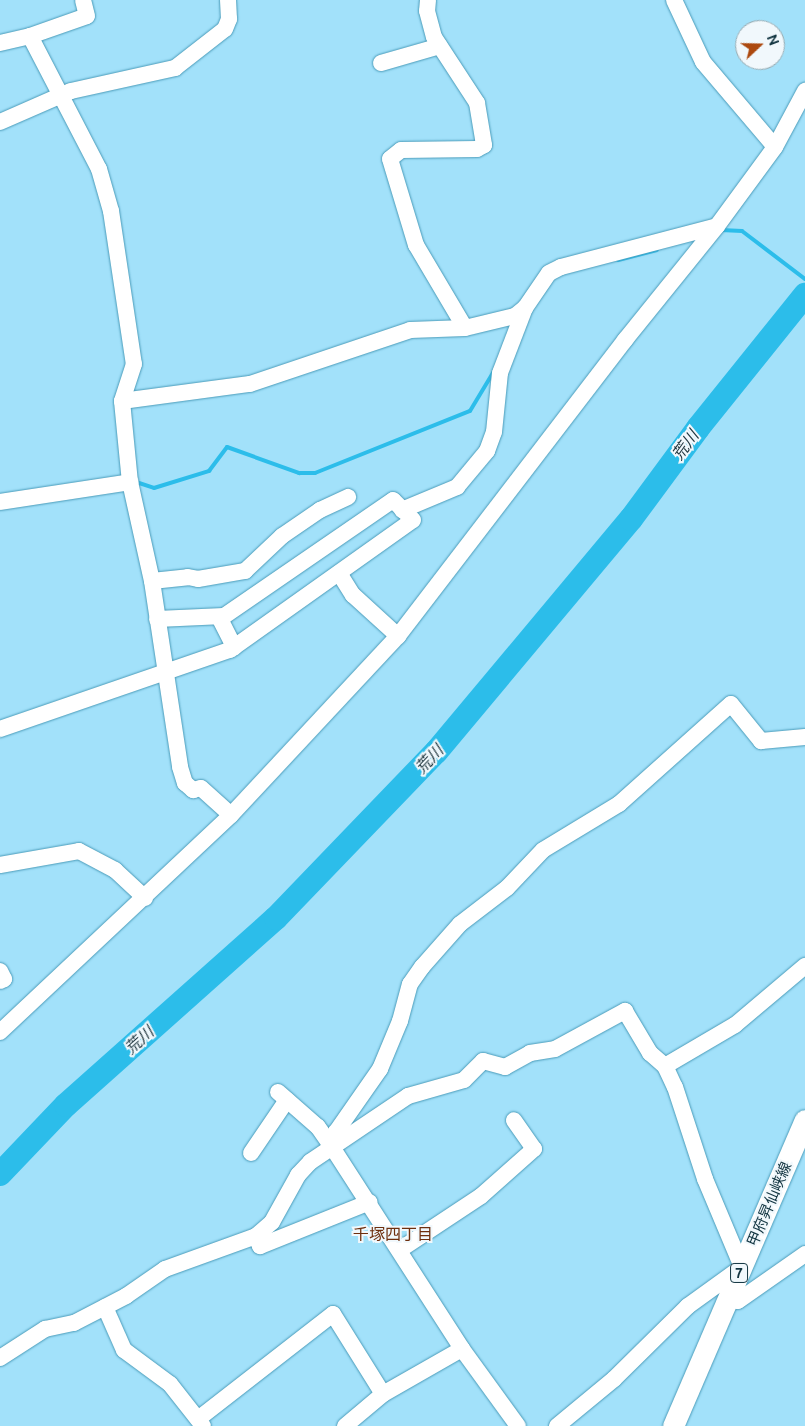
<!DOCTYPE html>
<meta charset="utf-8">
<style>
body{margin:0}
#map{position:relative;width:805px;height:1426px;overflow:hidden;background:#a2e1fa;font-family:Ubuntu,"Noto Sans JP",sans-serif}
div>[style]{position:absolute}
.stream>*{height:4px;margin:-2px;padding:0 2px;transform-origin:2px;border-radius:2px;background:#2cbdea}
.river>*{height:24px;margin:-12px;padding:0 12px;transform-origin:12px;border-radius:12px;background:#2cbdea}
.roads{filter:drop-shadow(0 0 1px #4a9bb9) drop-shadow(0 0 1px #4a9bb9)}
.minor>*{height:16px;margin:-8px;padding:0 8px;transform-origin:8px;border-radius:8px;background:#fff}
.major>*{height:21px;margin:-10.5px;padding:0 10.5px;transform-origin:10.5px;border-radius:10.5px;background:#fff}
span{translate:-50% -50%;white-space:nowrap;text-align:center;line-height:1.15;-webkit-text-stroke:4px #f1f8fc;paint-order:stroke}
.shield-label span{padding:1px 4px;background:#f1f8fc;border:1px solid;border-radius:4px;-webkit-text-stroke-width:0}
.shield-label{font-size:14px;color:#113440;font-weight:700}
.street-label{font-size:15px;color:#113440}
.water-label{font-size:16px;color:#223841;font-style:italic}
.neighbourhood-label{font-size:16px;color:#6e2f0e}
.north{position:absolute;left:735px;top:20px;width:50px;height:50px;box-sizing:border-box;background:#f1f8fc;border:1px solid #97aab1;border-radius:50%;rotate:69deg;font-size:14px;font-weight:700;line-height:20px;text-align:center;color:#113440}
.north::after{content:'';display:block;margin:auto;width:18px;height:22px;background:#ac490f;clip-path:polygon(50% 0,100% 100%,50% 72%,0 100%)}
</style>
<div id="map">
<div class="stream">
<i style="left:721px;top:230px;width:21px;rotate:3deg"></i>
<i style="left:742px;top:231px;width:79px;rotate:37.3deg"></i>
<i style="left:618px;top:260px;width:40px;rotate:-14.4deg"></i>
<i style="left:133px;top:481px;width:22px;rotate:18deg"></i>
<i style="left:154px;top:488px;width:58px;rotate:-17.2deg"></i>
<i style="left:209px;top:471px;width:30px;rotate:-53deg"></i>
<i style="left:227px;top:447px;width:77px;rotate:19.9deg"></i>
<i style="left:299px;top:473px;width:16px"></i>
<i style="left:315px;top:473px;width:167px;rotate:-21.8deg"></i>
<i style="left:470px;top:411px;width:47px;rotate:-59deg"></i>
</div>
<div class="river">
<i style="left:0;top:1174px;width:95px;rotate:-46.3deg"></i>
<i style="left:66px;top:1105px;width:281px;rotate:-41.7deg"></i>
<i style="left:276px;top:918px;width:231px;rotate:-46.1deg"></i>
<i style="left:436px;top:752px;width:304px;rotate:-50.1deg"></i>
<i style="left:631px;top:519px;width:113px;rotate:-53.6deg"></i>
<i style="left:698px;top:428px;width:171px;rotate:-51.2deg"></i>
</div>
<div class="roads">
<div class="minor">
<i style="left:428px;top:0;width:11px;rotate:95deg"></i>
<i style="left:427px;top:11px;width:27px;rotate:75deg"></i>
<i style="left:434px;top:37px;width:79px;rotate:56.9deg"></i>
<i style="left:477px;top:103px;width:43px;rotate:80.5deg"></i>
<i style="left:484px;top:145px;width:8px;rotate:150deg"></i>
<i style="left:477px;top:149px;width:76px;rotate:179.2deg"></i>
<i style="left:401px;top:150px;width:14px;rotate:141deg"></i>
<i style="left:390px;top:159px;width:90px;rotate:73.2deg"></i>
<i style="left:416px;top:245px;width:96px;rotate:59.4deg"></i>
<i style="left:674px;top:0;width:68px;rotate:64.9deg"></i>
<i style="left:703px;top:62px;width:111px;rotate:49.7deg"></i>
<i style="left:30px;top:36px;width:60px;rotate:-19.3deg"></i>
<i style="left:87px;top:16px;width:16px;rotate:-104deg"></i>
<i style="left:0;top:43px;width:31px;rotate:-13deg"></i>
<i style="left:30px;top:36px;width:150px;rotate:62.6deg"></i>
<i style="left:99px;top:169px;width:44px;rotate:74.1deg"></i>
<i style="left:111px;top:211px;width:155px;rotate:81.5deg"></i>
<i style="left:134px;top:364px;width:39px;rotate:108deg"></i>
<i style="left:122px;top:401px;width:81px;rotate:84.4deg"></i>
<i style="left:130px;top:482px;width:101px;rotate:77.5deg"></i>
<i style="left:152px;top:581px;width:188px;rotate:81.4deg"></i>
<i style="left:180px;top:767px;width:17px;rotate:73deg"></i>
<i style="left:185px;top:783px;width:11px;rotate:41deg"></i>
<i style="left:193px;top:790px;width:8px;rotate:-14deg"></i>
<i style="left:201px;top:788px;width:40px;rotate:42deg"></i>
<i style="left:381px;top:63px;width:61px;rotate:-16.1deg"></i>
<i style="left:0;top:122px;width:77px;rotate:-23.6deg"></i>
<i style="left:71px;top:91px;width:107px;rotate:-12.5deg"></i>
<i style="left:175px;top:68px;width:63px;rotate:-38deg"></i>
<i style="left:225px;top:29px;width:11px;rotate:-68deg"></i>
<i style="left:229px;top:19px;width:19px;rotate:-93deg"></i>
<i style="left:122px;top:401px;width:129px;rotate:-7.6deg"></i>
<i style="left:250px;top:384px;width:169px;rotate:-18.6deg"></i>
<i style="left:410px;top:330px;width:55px;rotate:-2.1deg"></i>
<i style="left:465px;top:328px;width:51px;rotate:-13.5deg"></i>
<i style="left:515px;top:316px;width:13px;rotate:-39deg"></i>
<i style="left:525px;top:308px;width:42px;rotate:-55.6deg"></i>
<i style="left:549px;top:273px;width:13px;rotate:-27deg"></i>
<i style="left:561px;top:267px;width:161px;rotate:-14.7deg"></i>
<i style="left:0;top:502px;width:132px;rotate:-8.7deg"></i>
<i style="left:402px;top:510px;width:60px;rotate:-22.7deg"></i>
<i style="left:457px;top:487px;width:47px;rotate:-50.2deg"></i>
<i style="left:487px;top:451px;width:20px;rotate:-70deg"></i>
<i style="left:494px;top:432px;width:59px;rotate:-84.2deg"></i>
<i style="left:500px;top:373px;width:70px;rotate:-69deg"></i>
<i style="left:339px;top:573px;width:26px;rotate:58deg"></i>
<i style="left:353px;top:595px;width:61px;rotate:42.3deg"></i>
<i style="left:152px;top:581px;width:36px;rotate:-6deg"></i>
<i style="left:188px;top:577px;width:10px;rotate:11deg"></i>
<i style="left:198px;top:579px;width:48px;rotate:-9.7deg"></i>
<i style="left:245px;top:571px;width:51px;rotate:-43.4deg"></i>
<i style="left:282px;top:536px;width:46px;rotate:-34.4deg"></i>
<i style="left:320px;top:510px;width:31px;rotate:-25deg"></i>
<i style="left:219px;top:617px;width:34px;rotate:63deg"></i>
<i style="left:0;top:729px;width:243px;rotate:-19deg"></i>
<i style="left:230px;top:650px;width:224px;rotate:-35.4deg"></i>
<i style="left:413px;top:520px;width:28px;rotate:-135deg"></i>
<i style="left:393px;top:500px;width:205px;rotate:145.5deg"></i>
<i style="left:224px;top:616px;width:67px;rotate:177.4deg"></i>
<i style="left:0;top:865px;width:80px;rotate:-10deg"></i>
<i style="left:79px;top:851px;width:41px;rotate:27.8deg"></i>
<i style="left:115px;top:870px;width:41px;rotate:43deg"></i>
<i style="left:0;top:971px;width:9px;rotate:63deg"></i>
<i style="left:4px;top:979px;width:4px;rotate:153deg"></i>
<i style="left:0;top:1032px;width:317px;rotate:-43.2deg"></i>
<i style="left:231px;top:815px;width:245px;rotate:-47deg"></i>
<i style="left:398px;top:636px;width:373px;rotate:-52.5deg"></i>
<i style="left:625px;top:340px;width:146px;rotate:-51.1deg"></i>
<i style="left:717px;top:226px;width:98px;rotate:-53.7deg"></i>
<i style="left:775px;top:147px;width:64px;rotate:-61.8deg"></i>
<i style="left:665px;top:1066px;width:81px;rotate:-30.4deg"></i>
<i style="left:735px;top:1025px;width:92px;rotate:-40.1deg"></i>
<i style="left:278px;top:1092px;width:53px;rotate:41.2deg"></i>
<i style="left:318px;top:1127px;width:24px;rotate:55deg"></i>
<i style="left:332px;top:1147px;width:240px;rotate:57.2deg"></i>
<i style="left:462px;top:1349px;width:95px;rotate:54deg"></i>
<i style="left:332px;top:1147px;width:16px;rotate:-75deg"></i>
<i style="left:336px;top:1132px;width:77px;rotate:-55.1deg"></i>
<i style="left:380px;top:1069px;width:52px;rotate:-67.4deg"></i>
<i style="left:400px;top:1021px;width:38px;rotate:-75deg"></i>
<i style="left:410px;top:984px;width:21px;rotate:-55deg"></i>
<i style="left:422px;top:967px;width:57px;rotate:-48.5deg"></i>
<i style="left:460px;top:924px;width:59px;rotate:-37.5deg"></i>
<i style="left:507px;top:888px;width:52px;rotate:-46.5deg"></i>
<i style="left:543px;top:850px;width:89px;rotate:-31.2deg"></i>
<i style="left:619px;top:804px;width:150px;rotate:-41.8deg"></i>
<i style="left:731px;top:704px;width:48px;rotate:51deg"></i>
<i style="left:761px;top:741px;width:44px;rotate:-5.2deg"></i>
<i style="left:251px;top:1153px;width:64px;rotate:-55.8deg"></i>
<i style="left:256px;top:1236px;width:11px;rotate:68deg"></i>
<i style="left:260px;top:1246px;width:118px;rotate:-21.8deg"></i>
<i style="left:401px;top:1249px;width:96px;rotate:-33.5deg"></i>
<i style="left:481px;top:1196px;width:71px;rotate:-41.6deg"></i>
<i style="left:534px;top:1149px;width:35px;rotate:-125deg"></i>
<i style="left:728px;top:1299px;width:10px;rotate:11deg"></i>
<i style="left:738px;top:1301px;width:82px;rotate:-35deg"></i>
<i style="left:105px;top:1307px;width:47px;rotate:66.2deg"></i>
<i style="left:124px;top:1350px;width:57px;rotate:36.5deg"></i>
<i style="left:170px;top:1384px;width:53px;rotate:51.8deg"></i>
<i style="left:0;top:1358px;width:54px;rotate:-32.8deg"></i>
<i style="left:45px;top:1329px;width:30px;rotate:-12deg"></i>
<i style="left:74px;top:1323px;width:59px;rotate:-27.4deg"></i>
<i style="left:126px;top:1296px;width:47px;rotate:-34.7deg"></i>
<i style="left:165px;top:1269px;width:97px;rotate:-19.9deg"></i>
<i style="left:256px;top:1236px;width:21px;rotate:-41deg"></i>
<i style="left:272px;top:1222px;width:54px;rotate:-61deg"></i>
<i style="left:298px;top:1175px;width:18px;rotate:-47deg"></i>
<i style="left:310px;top:1162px;width:118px;rotate:-34deg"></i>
<i style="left:408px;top:1096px;width:58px;rotate:-15.9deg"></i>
<i style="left:464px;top:1080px;width:27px;rotate:-45deg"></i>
<i style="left:483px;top:1061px;width:23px;rotate:15deg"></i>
<i style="left:505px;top:1067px;width:29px;rotate:-29deg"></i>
<i style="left:530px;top:1053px;width:25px;rotate:-9deg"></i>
<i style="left:555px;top:1049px;width:80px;rotate:-28.5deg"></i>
<i style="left:625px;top:1011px;width:49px;rotate:59.2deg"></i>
<i style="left:650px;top:1053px;width:20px;rotate:41deg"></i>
<i style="left:665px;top:1066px;width:23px;rotate:65deg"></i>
<i style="left:675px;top:1087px;width:97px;rotate:71.9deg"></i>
<i style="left:705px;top:1179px;width:95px;rotate:67.2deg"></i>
<i style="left:742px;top:1267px;width:67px;rotate:144.2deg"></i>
<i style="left:688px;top:1306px;width:104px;rotate:135.4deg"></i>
<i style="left:614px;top:1379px;width:74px;rotate:140.5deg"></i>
<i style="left:198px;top:1419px;width:171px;rotate:-37.9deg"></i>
<i style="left:333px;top:1314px;width:94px;rotate:58deg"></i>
<i style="left:345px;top:1426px;width:50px;rotate:-40.1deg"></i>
<i style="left:383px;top:1394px;width:91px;rotate:-29.7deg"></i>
</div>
<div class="major">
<i style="left:673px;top:1426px;width:333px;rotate:-66.7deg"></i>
</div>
</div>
<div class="shield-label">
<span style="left:739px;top:1273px">7</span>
</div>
<div class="street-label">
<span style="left:769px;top:1204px;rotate:-67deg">甲府昇仙峡線</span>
</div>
<div class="water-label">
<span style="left:685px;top:445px;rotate:-54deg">荒川</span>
<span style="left:429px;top:759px;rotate:-47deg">荒川</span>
<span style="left:139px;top:1040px;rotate:-42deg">荒川</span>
</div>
<div class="neighbourhood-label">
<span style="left:393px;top:1234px">千塚四丁目</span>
</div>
<div class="north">N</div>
</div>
